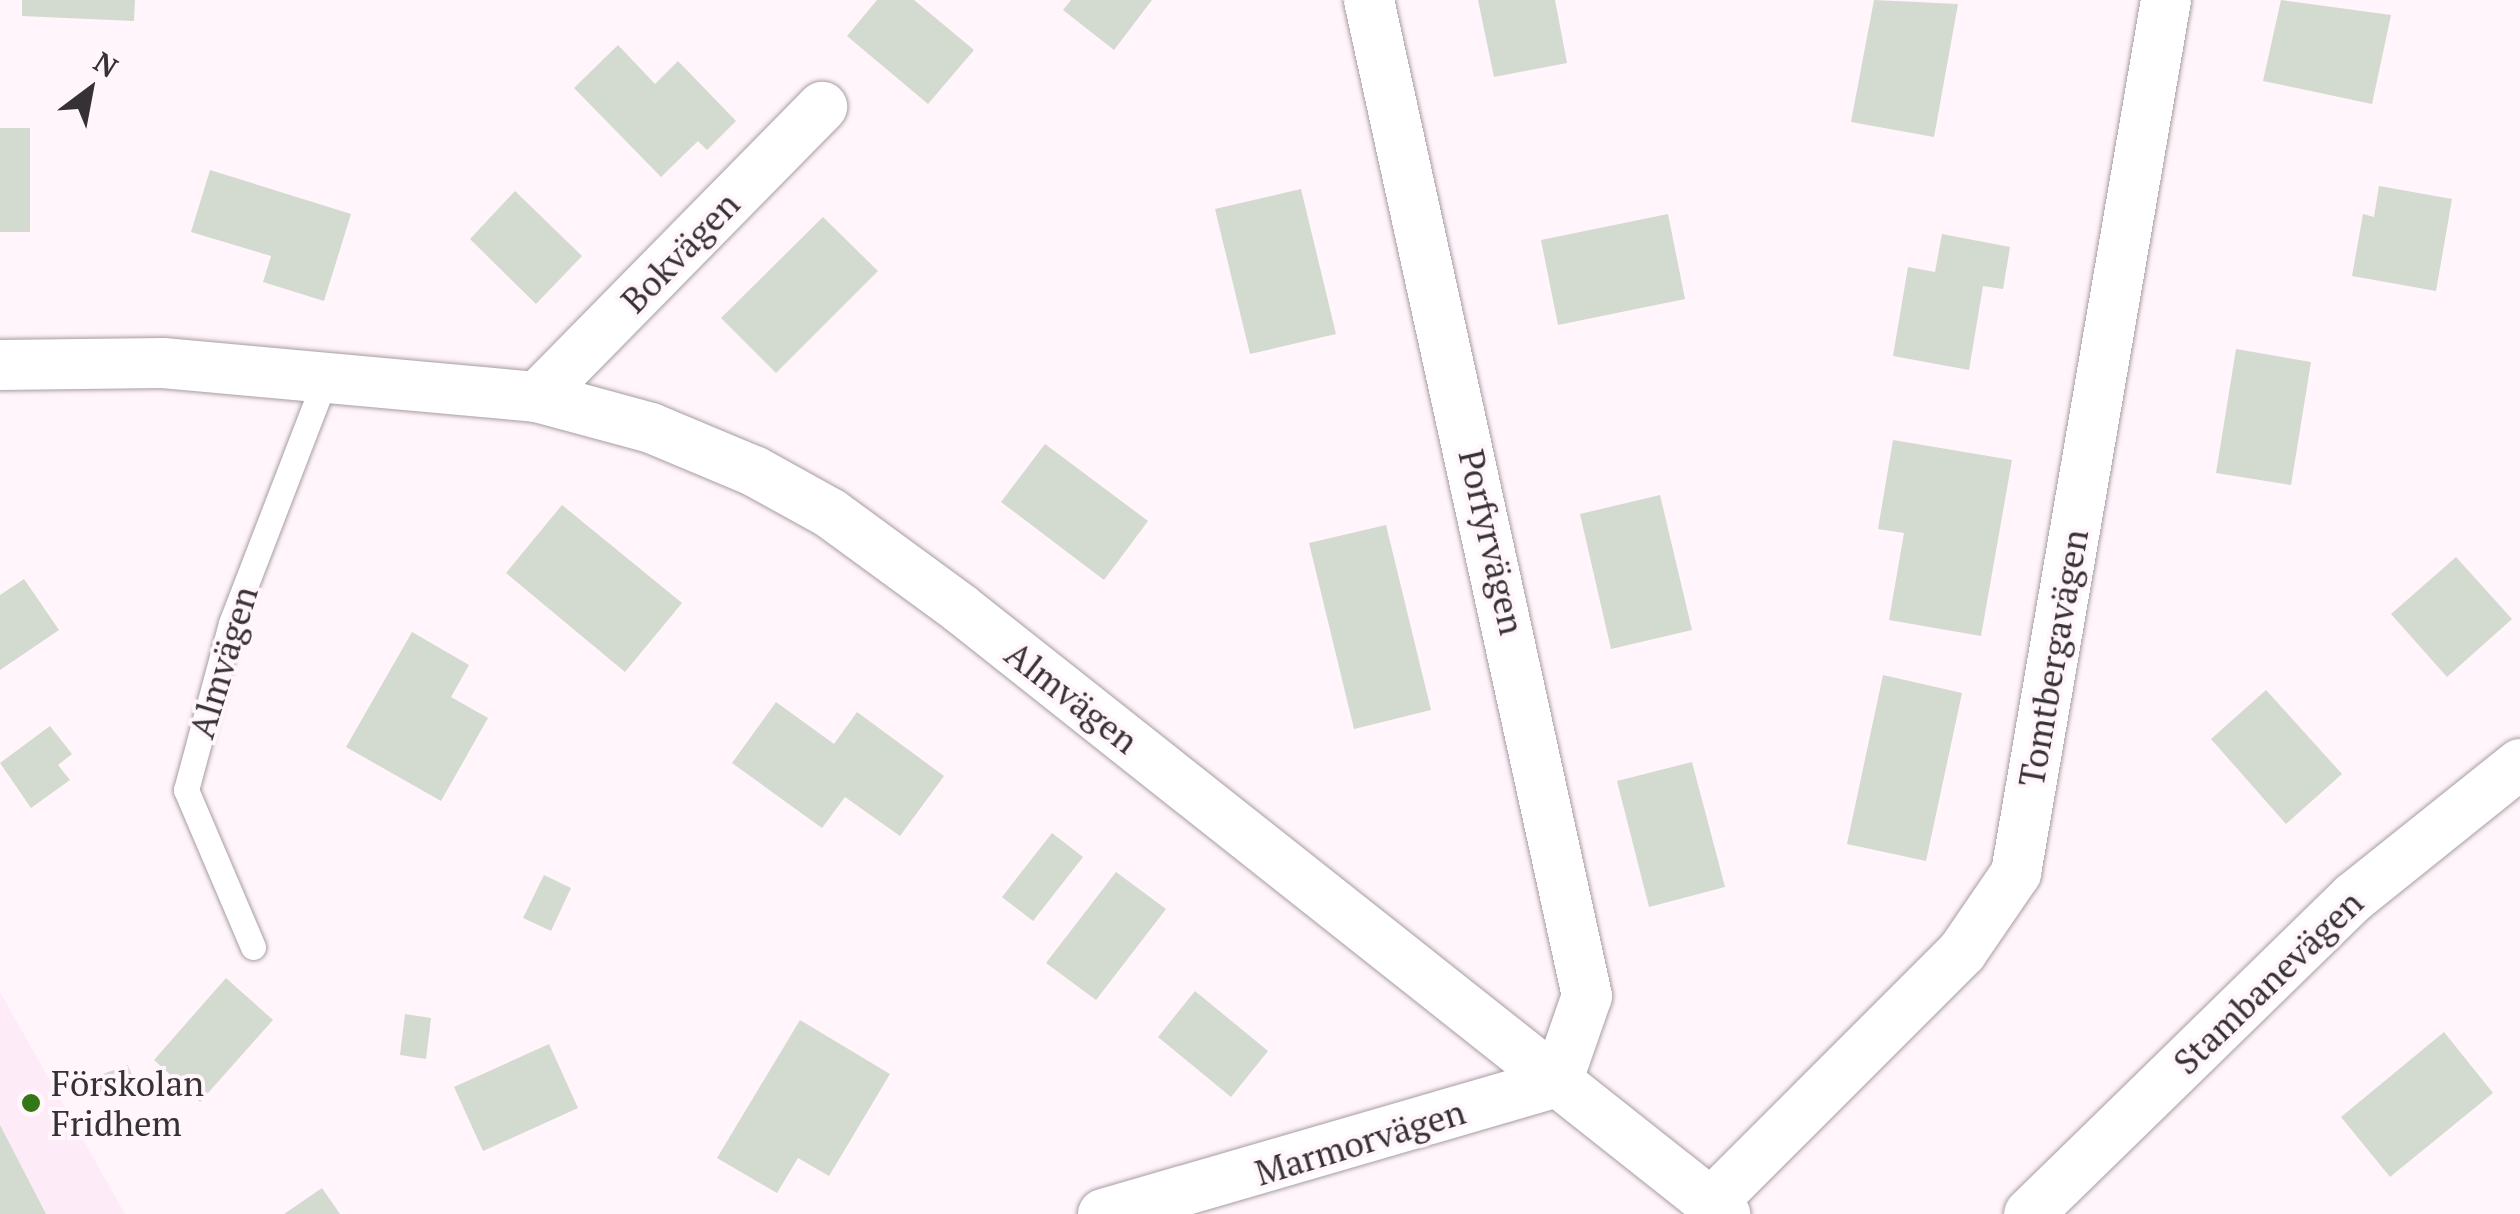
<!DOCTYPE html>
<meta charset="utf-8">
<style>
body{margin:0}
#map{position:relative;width:2520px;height:1214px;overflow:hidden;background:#fff5fb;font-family:"PT Serif",serif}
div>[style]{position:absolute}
.built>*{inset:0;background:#fdebf7}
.building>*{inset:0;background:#d3dad0}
.roads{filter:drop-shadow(0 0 2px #a79da3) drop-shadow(0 0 2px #a79da3)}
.service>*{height:25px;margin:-12.5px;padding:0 12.5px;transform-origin:12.5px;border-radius:12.5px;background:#fff}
.minor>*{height:50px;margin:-25px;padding:0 25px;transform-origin:25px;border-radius:25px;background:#fff}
.dots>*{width:28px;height:28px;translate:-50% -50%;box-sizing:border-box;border:5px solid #fff5fb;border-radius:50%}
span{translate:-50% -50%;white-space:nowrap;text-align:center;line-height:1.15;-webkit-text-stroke:8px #fff5fb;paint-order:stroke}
.street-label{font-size:35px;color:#353134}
.poi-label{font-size:35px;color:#353134}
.left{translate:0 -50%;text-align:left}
.north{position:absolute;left:40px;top:40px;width:100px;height:100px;-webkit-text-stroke:8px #fff5fb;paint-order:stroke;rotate:32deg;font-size:28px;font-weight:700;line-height:40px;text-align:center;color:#353134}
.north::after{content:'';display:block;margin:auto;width:35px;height:45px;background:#353134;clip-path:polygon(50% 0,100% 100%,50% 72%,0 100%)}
</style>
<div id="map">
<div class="built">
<i style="clip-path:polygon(0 992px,125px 1214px,0 1214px)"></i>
</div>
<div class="building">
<i style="clip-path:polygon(22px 0,135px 0,134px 21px,22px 16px)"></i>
<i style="clip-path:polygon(877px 0,914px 0,974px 50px,928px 104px,847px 36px)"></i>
<i style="clip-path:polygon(1071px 0,1152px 0,1114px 50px,1063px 10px)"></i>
<i style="clip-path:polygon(1478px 0,1555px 0,1567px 63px,1494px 77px)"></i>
<i style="clip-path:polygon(1874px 0,1958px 4px,1934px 137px,1851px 122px)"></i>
<i style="clip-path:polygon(2281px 0,2391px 15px,2372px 104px,2263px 81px)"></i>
<i style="clip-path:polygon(618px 45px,655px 84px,678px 61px,736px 121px,707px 150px,698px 141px,661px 177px,574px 88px)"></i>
<i style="clip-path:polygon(0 128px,30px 128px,30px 232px,0 232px)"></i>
<i style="clip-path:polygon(210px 170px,351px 214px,324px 301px,263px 282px,271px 256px,191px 232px)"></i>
<i style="clip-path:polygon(2379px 186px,2452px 199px,2436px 291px,2352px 276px,2363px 214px,2374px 217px)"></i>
<i style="clip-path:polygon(1301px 189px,1336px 334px,1250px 354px,1215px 209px)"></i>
<i style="clip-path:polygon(515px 191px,582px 256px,536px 304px,470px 239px)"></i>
<i style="clip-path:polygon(1668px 214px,1685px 299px,1558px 325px,1541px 240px)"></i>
<i style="clip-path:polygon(823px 217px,878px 271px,776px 373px,721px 318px)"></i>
<i style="clip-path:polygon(1942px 234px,2010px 247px,2003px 289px,1983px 286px,1969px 370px,1893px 356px,1908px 267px,1935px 272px)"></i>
<i style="clip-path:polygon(2236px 349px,2311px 362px,2291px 485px,2216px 473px)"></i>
<i style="clip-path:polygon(1893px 440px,2012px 460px,1981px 636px,1889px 620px,1904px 533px,1878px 529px)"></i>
<i style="clip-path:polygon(1045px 444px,1148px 521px,1104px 580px,1001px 502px)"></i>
<i style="clip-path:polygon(1660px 495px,1692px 630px,1611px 649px,1580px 514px)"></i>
<i style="clip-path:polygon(562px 505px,682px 603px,625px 672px,506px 573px)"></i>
<i style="clip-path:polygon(1386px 525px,1431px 710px,1354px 729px,1309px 543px)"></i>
<i style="clip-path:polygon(2456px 557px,2512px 619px,2447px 677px,2391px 614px)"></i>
<i style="clip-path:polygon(24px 579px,59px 630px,0 670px,0 595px)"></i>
<i style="clip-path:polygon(412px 632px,469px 665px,451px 697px,488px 718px,441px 801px,346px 747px)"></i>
<i style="clip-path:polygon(1883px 675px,1962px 693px,1926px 861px,1847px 844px)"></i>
<i style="clip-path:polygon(2266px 690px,2342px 774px,2286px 824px,2211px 739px)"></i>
<i style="clip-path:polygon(776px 702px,834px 744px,857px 712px,944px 776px,900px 836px,845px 797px,822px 828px,732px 763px)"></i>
<i style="clip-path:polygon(50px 726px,72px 754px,58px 765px,70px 780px,31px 808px,0 763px)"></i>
<i style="clip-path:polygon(1692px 762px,1725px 887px,1649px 907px,1617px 781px)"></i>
<i style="clip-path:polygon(1052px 833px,1083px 857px,1033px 921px,1002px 897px)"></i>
<i style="clip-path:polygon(1116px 872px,1166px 909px,1096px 1000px,1046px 963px)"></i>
<i style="clip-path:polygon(544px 875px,571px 888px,551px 931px,523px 918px)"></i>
<i style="clip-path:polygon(226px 978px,273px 1020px,200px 1102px,154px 1060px)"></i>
<i style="clip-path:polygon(1195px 991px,1268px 1051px,1231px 1097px,1158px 1037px)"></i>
<i style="clip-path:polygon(405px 1014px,431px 1018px,426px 1059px,400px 1055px)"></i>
<i style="clip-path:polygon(800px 1020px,890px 1074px,829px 1176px,798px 1158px,777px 1193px,717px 1158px)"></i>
<i style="clip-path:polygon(2444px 1032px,2493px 1093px,2390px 1177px,2341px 1117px)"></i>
<i style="clip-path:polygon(549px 1044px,578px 1108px,483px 1151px,454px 1087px)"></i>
<i style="clip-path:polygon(128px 1065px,136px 1086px,94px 1100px,86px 1080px)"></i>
<i style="clip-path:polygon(0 1125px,46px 1214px,0 1214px)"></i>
<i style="clip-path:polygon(322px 1188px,340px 1214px,284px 1214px)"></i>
</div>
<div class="roads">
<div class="service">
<i style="left:253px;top:947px;width:171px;rotate:-113.1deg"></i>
<i style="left:186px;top:790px;width:173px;rotate:-74.9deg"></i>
<i style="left:231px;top:623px;width:264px;rotate:-68.9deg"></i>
</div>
<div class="minor">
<i style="left:0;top:365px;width:163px;rotate:-0.7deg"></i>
<i style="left:163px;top:363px;width:376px;rotate:5.2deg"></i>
<i style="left:537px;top:397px;width:118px;rotate:15.2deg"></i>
<i style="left:651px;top:428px;width:112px;rotate:22.7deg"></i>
<i style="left:754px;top:471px;width:87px;rotate:28.9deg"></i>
<i style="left:830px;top:513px;width:162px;rotate:36.2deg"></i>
<i style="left:961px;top:609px;width:975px;rotate:38.38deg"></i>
<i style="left:537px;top:397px;width:407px;rotate:-45.5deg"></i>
<i style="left:1711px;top:1203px;width:355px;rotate:-45deg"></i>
<i style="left:1962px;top:952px;width:96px;rotate:-55.6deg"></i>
<i style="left:2016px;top:873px;width:886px;rotate:-80.25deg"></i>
<i style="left:1103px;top:1214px;width:473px;rotate:-16.2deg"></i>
<i style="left:1557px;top:1082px;width:91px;rotate:-70.8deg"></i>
<i style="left:1587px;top:996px;width:1020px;rotate:-102.35deg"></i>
<i style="left:2029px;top:1214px;width:454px;rotate:-44.3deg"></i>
<i style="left:2354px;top:897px;width:213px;rotate:-38.7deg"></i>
</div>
</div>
<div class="dots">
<i style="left:31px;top:1103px;background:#347716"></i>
</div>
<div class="street-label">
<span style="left:680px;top:252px;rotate:-46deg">Bokvägen</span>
<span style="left:1492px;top:542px;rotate:77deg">Porfyrvägen</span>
<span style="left:2053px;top:658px;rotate:-80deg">Tomtbergavägen</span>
<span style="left:223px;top:662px;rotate:-73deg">Almvägen</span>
<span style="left:1072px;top:697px;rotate:38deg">Almvägen</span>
<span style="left:2268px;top:982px;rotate:-44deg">Stambanevägen</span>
<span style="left:1360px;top:1142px;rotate:-17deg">Marmorvägen</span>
</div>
<div class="poi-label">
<span class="left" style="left:51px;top:1103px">Förskolan<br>Fridhem</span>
</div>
<div class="north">N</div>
</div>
